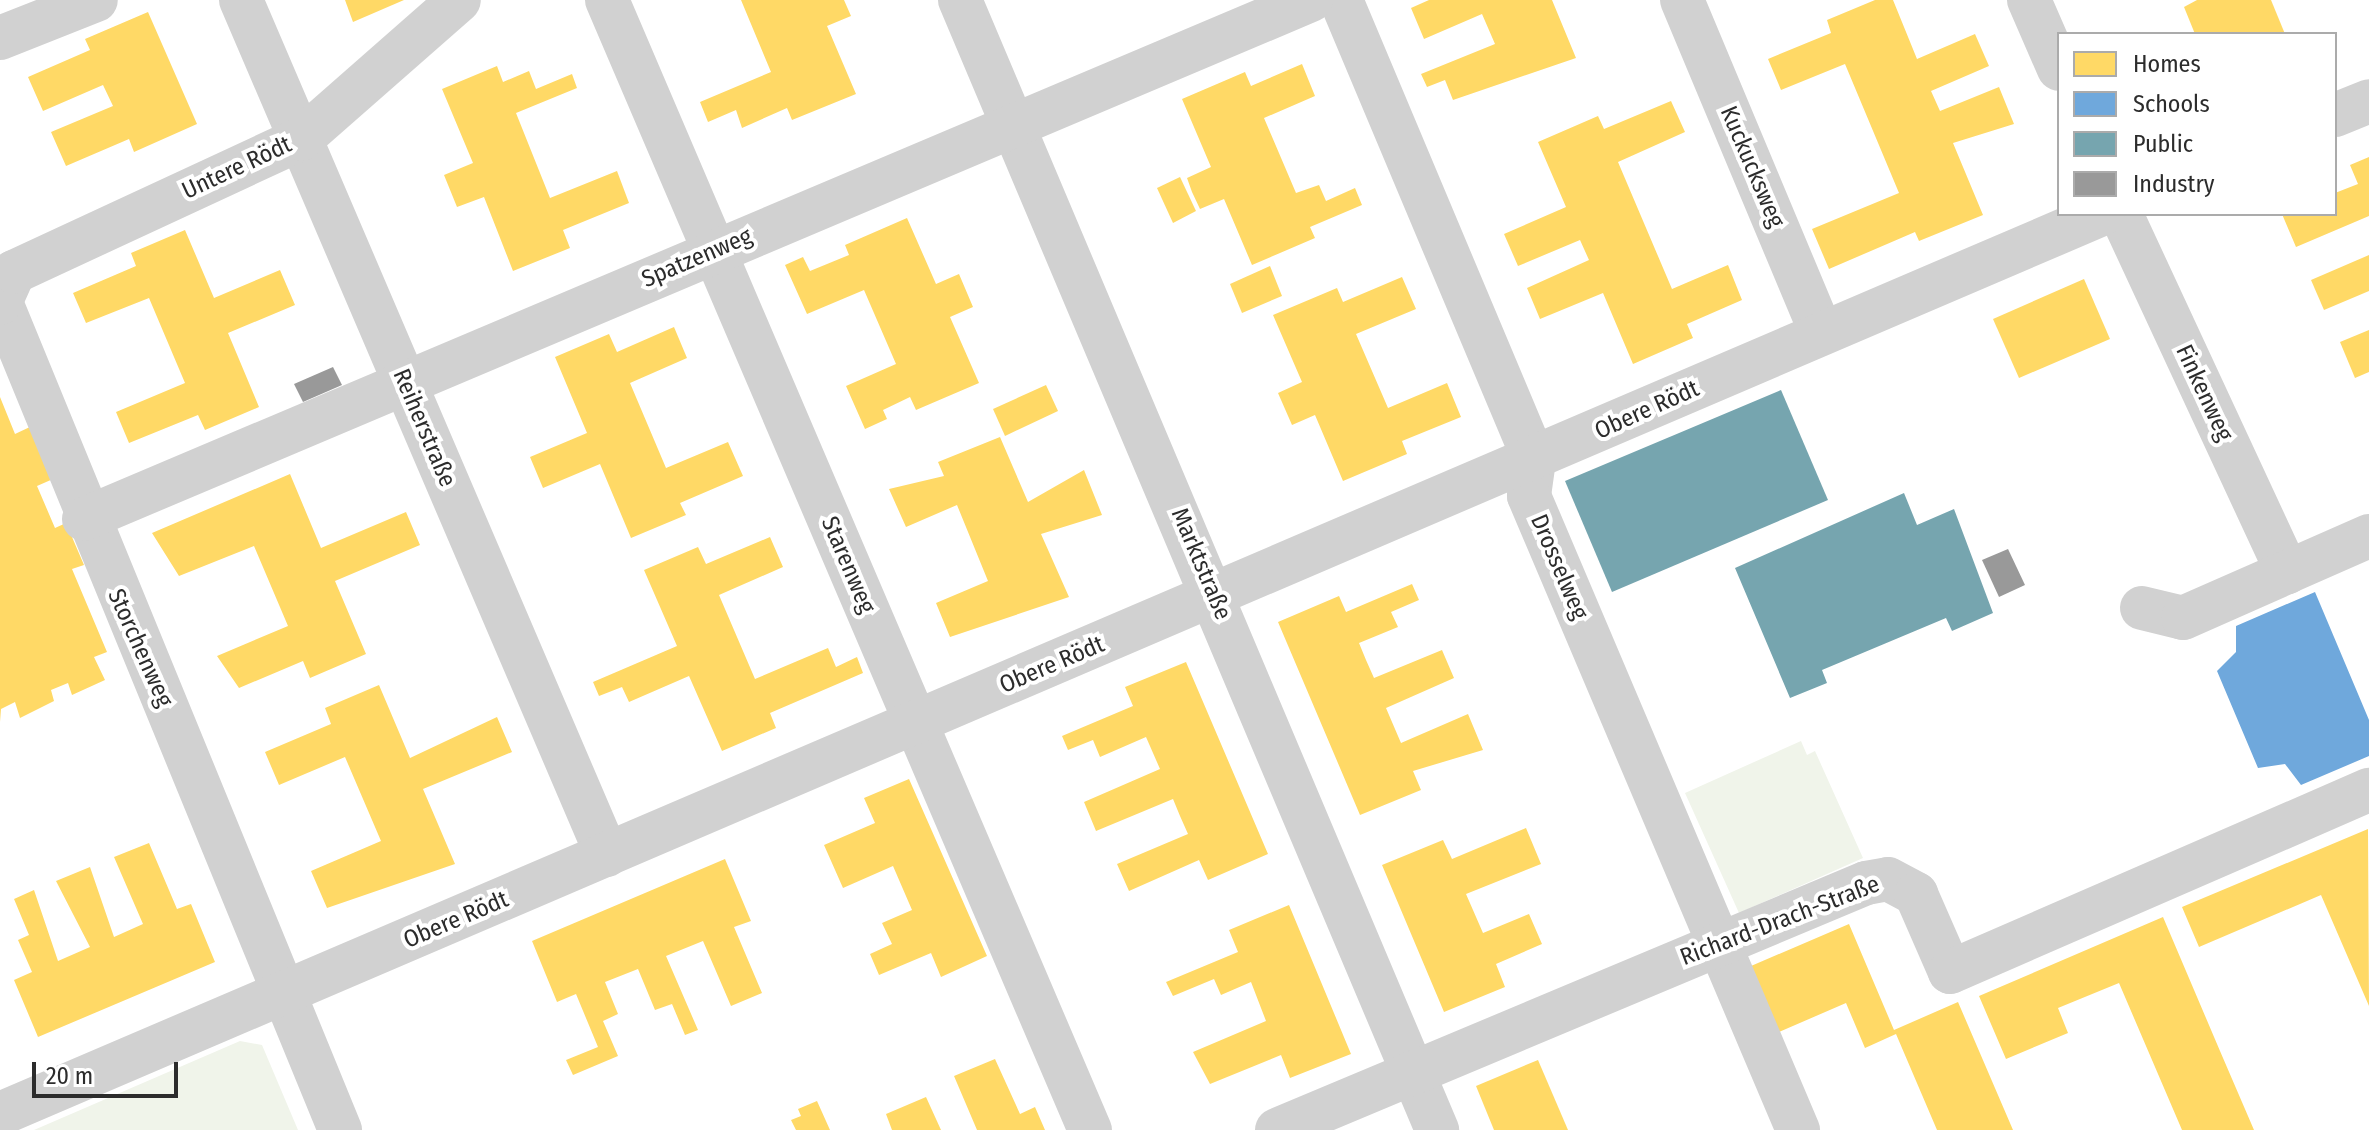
<!DOCTYPE html>
<meta charset="utf-8">
<style>
body{margin:0}
#map{position:relative;width:2369px;height:1130px;overflow:hidden;background:#fff;font-family:"Fira Sans Condensed",sans-serif}
div>[style]{position:absolute}
.green>*{inset:0;background:#f0f4ea}
.homes>*{inset:0;background:#ffd966}
.schools>*{inset:0;background:#6fa8dc}
.public>*{inset:0;background:#76a5af}
.industry>*{inset:0;background:#999}
.minor>*{height:44px;margin:-22px;padding:0 22px;transform-origin:22px;border-radius:22px;background:#d1d1d1}
span{translate:-50% -50%;white-space:nowrap;text-align:center;line-height:1.15;-webkit-text-stroke:8px #fff;paint-order:stroke}
.street-label{font-size:24px;color:#2c2c2c}
.legend{position:absolute;left:2057px;top:32px;width:280px;height:184px;box-sizing:border-box;background:#fff;border:2px solid #ababab;margin:0;padding:10px 14px;list-style:none;font-size:24px;color:#2c2c2c}
.legend li{display:flex;align-items:center;gap:16px;height:40px}
.legend b{width:40px;border:2px solid #ababab}
.scale{position:absolute;left:32px;top:1062px;width:146px;height:36px;box-sizing:border-box;border:4px solid #2c2c2c;border-top:0;padding-left:10px;font-size:24px;line-height:28px;white-space:nowrap;color:#2c2c2c;-webkit-text-stroke:6px #fff;paint-order:stroke}
</style>
<div id="map">
<div class="green">
<i style="clip-path:polygon(1801px 741px,1807px 755px,1815px 751px,1863px 858px,1739px 913px,1685px 793px)"></i>
<i style="clip-path:polygon(240px 1041px,262px 1045px,298px 1130px,34px 1130px)"></i>
</div>
<div class="homes">
<i style="clip-path:polygon(345px 0,404px 0,353px 22px)"></i>
<i style="clip-path:polygon(741px 0,844px 0,851px 16px,827px 26px,856px 94px,792px 120px,787px 108px,742px 128px,736px 110px,708px 122px,700px 102px,771px 72px)"></i>
<i style="clip-path:polygon(1429px 0,1552px 0,1576px 58px,1453px 100px,1445px 80px,1427px 87px,1421px 74px,1495px 44px,1482px 14px,1424px 39px,1411px 8px)"></i>
<i style="clip-path:polygon(1875px 0,1893px 0,1917px 59px,1975px 34px,1989px 66px,1931px 91px,1940px 111px,1999px 87px,2014px 124px,1953px 143px,1983px 215px,1919px 241px,1915px 232px,1829px 269px,1812px 229px,1899px 193px,1845px 64px,1781px 90px,1768px 59px,1831px 33px,1827px 20px)"></i>
<i style="clip-path:polygon(2197px 0,2271px 0,2285px 34px,2195px 34px,2184px 7px)"></i>
<i style="clip-path:polygon(148px 12px,197px 124px,134px 152px,129px 139px,66px 166px,51px 132px,113px 106px,103px 85px,43px 111px,28px 77px,90px 50px,85px 39px)"></i>
<i style="clip-path:polygon(1302px 64px,1315px 96px,1264px 118px,1296px 193px,1319px 185px,1326px 201px,1355px 188px,1362px 205px,1310px 227px,1315px 238px,1252px 265px,1224px 199px,1200px 209px,1192px 192px,1187px 178px,1211px 167px,1182px 99px,1245px 72px,1251px 86px)"></i>
<i style="clip-path:polygon(497px 66px,503px 82px,529px 71px,536px 89px,572px 74px,577px 88px,516px 113px,550px 198px,617px 171px,629px 203px,563px 230px,570px 248px,513px 271px,484px 197px,457px 207px,444px 175px,473px 163px,442px 89px)"></i>
<i style="clip-path:polygon(1671px 101px,1685px 132px,1618px 162px,1672px 289px,1728px 265px,1742px 300px,1687px 324px,1693px 338px,1633px 364px,1603px 293px,1540px 319px,1527px 288px,1589px 260px,1580px 240px,1518px 266px,1504px 234px,1566px 207px,1538px 142px,1598px 116px,1604px 129px)"></i>
<i style="clip-path:polygon(2369px 157px,2369px 216px,2296px 247px,2282px 214px,2335px 214px,2335px 193px,2358px 184px,2350px 165px)"></i>
<i style="clip-path:polygon(1180px 177px,1196px 211px,1173px 223px,1157px 188px)"></i>
<i style="clip-path:polygon(907px 218px,936px 284px,959px 274px,973px 307px,950px 317px,979px 383px,916px 410px,910px 397px,883px 410px,887px 419px,865px 429px,846px 386px,896px 364px,864px 290px,807px 314px,785px 265px,803px 257px,810px 271px,849px 255px,845px 245px)"></i>
<i style="clip-path:polygon(185px 230px,214px 298px,280px 270px,295px 305px,228px 333px,259px 407px,205px 430px,198px 415px,129px 443px,116px 412px,185px 383px,149px 298px,86px 323px,73px 293px,136px 266px,131px 253px)"></i>
<i style="clip-path:polygon(2369px 255px,2369px 291px,2324px 310px,2311px 280px)"></i>
<i style="clip-path:polygon(1270px 266px,1282px 296px,1242px 313px,1230px 284px)"></i>
<i style="clip-path:polygon(1402px 277px,1416px 309px,1356px 334px,1388px 408px,1447px 383px,1461px 417px,1402px 441px,1407px 454px,1343px 481px,1315px 415px,1292px 425px,1278px 393px,1302px 382px,1273px 315px,1337px 288px,1343px 302px)"></i>
<i style="clip-path:polygon(2084px 279px,2110px 339px,2019px 378px,1993px 319px)"></i>
<i style="clip-path:polygon(674px 327px,687px 358px,630px 383px,666px 468px,728px 442px,743px 476px,680px 503px,686px 515px,631px 538px,600px 464px,543px 488px,530px 457px,587px 433px,555px 357px,609px 334px,617px 352px)"></i>
<i style="clip-path:polygon(2369px 330px,2369px 372px,2355px 378px,2340px 342px)"></i>
<i style="clip-path:polygon(1046px 385px,1058px 411px,1005px 436px,993px 409px)"></i>
<i style="clip-path:polygon(0 397px,15px 434px,32px 426px,53px 479px,37px 486px,55px 528px,66px 523px,84px 565px,72px 569px,107px 652px,94px 657px,105px 680px,72px 695px,68px 683px,51px 690px,54px 701px,20px 718px,15px 702px,1px 709px,0 722px)"></i>
<i style="clip-path:polygon(1000px 437px,1028px 502px,1084px 470px,1102px 515px,1041px 534px,1069px 597px,950px 637px,936px 603px,988px 581px,957px 505px,906px 527px,889px 489px,944px 476px,938px 462px)"></i>
<i style="clip-path:polygon(290px 474px,321px 548px,406px 512px,420px 545px,335px 581px,366px 654px,310px 678px,303px 661px,239px 688px,217px 656px,288px 626px,254px 546px,179px 576px,152px 533px)"></i>
<i style="clip-path:polygon(770px 537px,783px 567px,719px 595px,755px 679px,828px 648px,836px 667px,857px 657px,863px 673px,770px 713px,776px 728px,722px 751px,689px 676px,629px 702px,622px 687px,599px 696px,593px 682px,677px 646px,644px 570px,698px 547px,706px 564px)"></i>
<i style="clip-path:polygon(1412px 584px,1419px 600px,1391px 612px,1398px 627px,1359px 643px,1366px 660px,1374px 678px,1442px 650px,1454px 678px,1386px 708px,1401px 743px,1468px 714px,1483px 750px,1413px 771px,1421px 790px,1360px 815px,1278px 622px,1339px 596px,1346px 612px)"></i>
<i style="clip-path:polygon(1186px 662px,1268px 854px,1208px 880px,1199px 860px,1129px 891px,1117px 864px,1188px 834px,1180px 816px,1173px 799px,1096px 831px,1084px 802px,1160px 769px,1146px 737px,1100px 757px,1093px 740px,1068px 750px,1062px 736px,1133px 706px,1125px 687px)"></i>
<i style="clip-path:polygon(379px 685px,410px 758px,497px 717px,512px 752px,423px 789px,455px 864px,327px 908px,311px 871px,381px 841px,345px 757px,279px 785px,265px 752px,331px 724px,325px 708px)"></i>
<i style="clip-path:polygon(909px 779px,987px 956px,941px 977px,931px 953px,879px 975px,870px 954px,892px 944px,882px 923px,912px 910px,893px 866px,843px 888px,824px 845px,875px 823px,864px 798px)"></i>
<i style="clip-path:polygon(1526px 828px,1541px 864px,1466px 894px,1483px 933px,1529px 914px,1542px 944px,1496px 964px,1505px 987px,1444px 1012px,1382px 865px,1443px 840px,1452px 859px)"></i>
<i style="clip-path:polygon(2368px 829px,2369px 1006px,2321px 895px,2199px 947px,2182px 907px)"></i>
<i style="clip-path:polygon(149px 843px,177px 909px,191px 904px,215px 962px,38px 1037px,14px 980px,32px 972px,18px 940px,29px 935px,14px 899px,34px 890px,58px 961px,90px 947px,56px 881px,90px 867px,114px 937px,143px 924px,114px 857px)"></i>
<i style="clip-path:polygon(725px 859px,751px 921px,734px 927px,762px 993px,731px 1006px,703px 941px,666px 956px,698px 1030px,685px 1035px,672px 1004px,655px 1010px,638px 969px,605px 982px,618px 1014px,603px 1021px,618px 1056px,573px 1075px,566px 1060px,598px 1047px,576px 994px,557px 1002px,532px 941px)"></i>
<i style="clip-path:polygon(1289px 905px,1351px 1054px,1290px 1078px,1281px 1055px,1210px 1084px,1193px 1052px,1266px 1021px,1251px 982px,1221px 995px,1214px 979px,1173px 996px,1166px 982px,1238px 952px,1229px 930px)"></i>
<i style="clip-path:polygon(2163px 917px,2220px 1051px,2254px 1130px,2182px 1130px,2119px 983px,2058px 1008px,2068px 1033px,2006px 1059px,1979px 996px)"></i>
<i style="clip-path:polygon(1849px 924px,1894px 1030px,1958px 1002px,2013px 1130px,1937px 1130px,1896px 1034px,1865px 1048px,1846px 1003px,1779px 1032px,1751px 966px)"></i>
<i style="clip-path:polygon(995px 1059px,1020px 1114px,1035px 1107px,1045px 1130px,977px 1130px,954px 1076px)"></i>
<i style="clip-path:polygon(1538px 1060px,1568px 1130px,1494px 1130px,1476px 1086px)"></i>
<i style="clip-path:polygon(926px 1097px,941px 1130px,892px 1130px,886px 1114px)"></i>
<i style="clip-path:polygon(817px 1101px,830px 1130px,796px 1130px,791px 1120px,801px 1116px,798px 1109px)"></i>
</div>
<div class="schools">
<i style="clip-path:polygon(2315px 592px,2369px 720px,2369px 756px,2301px 785px,2285px 764px,2258px 768px,2217px 671px,2236px 652px,2236px 626px)"></i>
</div>
<div class="public">
<i style="clip-path:polygon(1781px 390px,1828px 500px,1612px 592px,1565px 481px)"></i>
<i style="clip-path:polygon(1904px 493px,1917px 525px,1954px 509px,1993px 613px,1952px 631px,1946px 618px,1822px 670px,1827px 683px,1790px 698px,1735px 568px)"></i>
</div>
<div class="industry">
<i style="clip-path:polygon(333px 367px,342px 385px,303px 402px,294px 384px)"></i>
<i style="clip-path:polygon(2008px 549px,2025px 585px,1999px 597px,1982px 560px)"></i>
</div>
<div class="minor">
<i style="left:241px;top:0;width:930px;rotate:66.83deg"></i>
<i style="left:607px;top:0;width:1229px;rotate:66.86deg"></i>
<i style="left:960px;top:0;width:1227px;rotate:67.11deg"></i>
<i style="left:1341px;top:0;width:499px;rotate:67.2deg"></i>
<i style="left:1534px;top:460px;width:36px;rotate:98deg"></i>
<i style="left:1529px;top:496px;width:689px;rotate:67.01deg"></i>
<i style="left:1682px;top:0;width:361px;rotate:67.3deg"></i>
<i style="left:2029px;top:0;width:75px;rotate:66.5deg"></i>
<i style="left:0;top:38px;width:103px;rotate:-21.6deg"></i>
<i style="left:2335px;top:115px;width:37px;rotate:-22deg"></i>
<i style="left:2121px;top:214px;width:395px;rotate:65.1deg"></i>
<i style="left:0;top:300px;width:897px;rotate:67.72deg"></i>
<i style="left:0;top:303px;width:34px;rotate:-66deg"></i>
<i style="left:14px;top:272px;width:316px;rotate:-24.9deg"></i>
<i style="left:301px;top:139px;width:210px;rotate:-41.3deg"></i>
<i style="left:84px;top:519px;width:1332px;rotate:-22.93deg"></i>
<i style="left:2142px;top:608px;width:42px;rotate:13.7deg"></i>
<i style="left:2183px;top:618px;width:203px;rotate:-23.8deg"></i>
<i style="left:0;top:1114px;width:2287px;rotate:-23.18deg"></i>
<i style="left:1277px;top:1130px;width:639px;rotate:-22.75deg"></i>
<i style="left:1866px;top:883px;width:22px;rotate:-10deg"></i>
<i style="left:1888px;top:879px;width:32px;rotate:28deg"></i>
<i style="left:1916px;top:894px;width:85px;rotate:66.4deg"></i>
<i style="left:1950px;top:972px;width:457px;rotate:-23.5deg"></i>
</div>
<div class="street-label">
<span style="left:1752px;top:167px;rotate:67deg">Kuckucksweg</span>
<span style="left:237px;top:168px;rotate:-25deg">Untere Rödt</span>
<span style="left:697px;top:258px;rotate:-23deg">Spatzenweg</span>
<span style="left:2204px;top:393px;rotate:65deg">Finkenweg</span>
<span style="left:1647px;top:410px;rotate:-24deg">Obere Rödt</span>
<span style="left:424px;top:428px;rotate:67deg">Reiherstraße</span>
<span style="left:1201px;top:564px;rotate:67deg">Marktstraße</span>
<span style="left:848px;top:565px;rotate:67deg">Starenweg</span>
<span style="left:1559px;top:567px;rotate:67deg">Drosselweg</span>
<span style="left:140px;top:648px;rotate:66deg">Storchenweg</span>
<span style="left:1052px;top:665px;rotate:-23deg">Obere Rödt</span>
<span style="left:456px;top:920px;rotate:-23deg">Obere Rödt</span>
<span style="left:1780px;top:921px;rotate:-21deg">Richard-Drach-Straße</span>
</div>
<ul class="legend">
<li><b style="height:22px;background:#ffd966"></b>Homes</li>
<li><b style="height:22px;background:#6fa8dc"></b>Schools</li>
<li><b style="height:22px;background:#76a5af"></b>Public</li>
<li><b style="height:22px;background:#999"></b>Industry</li>
</ul>
<div class="scale">20 m</div>
</div>
